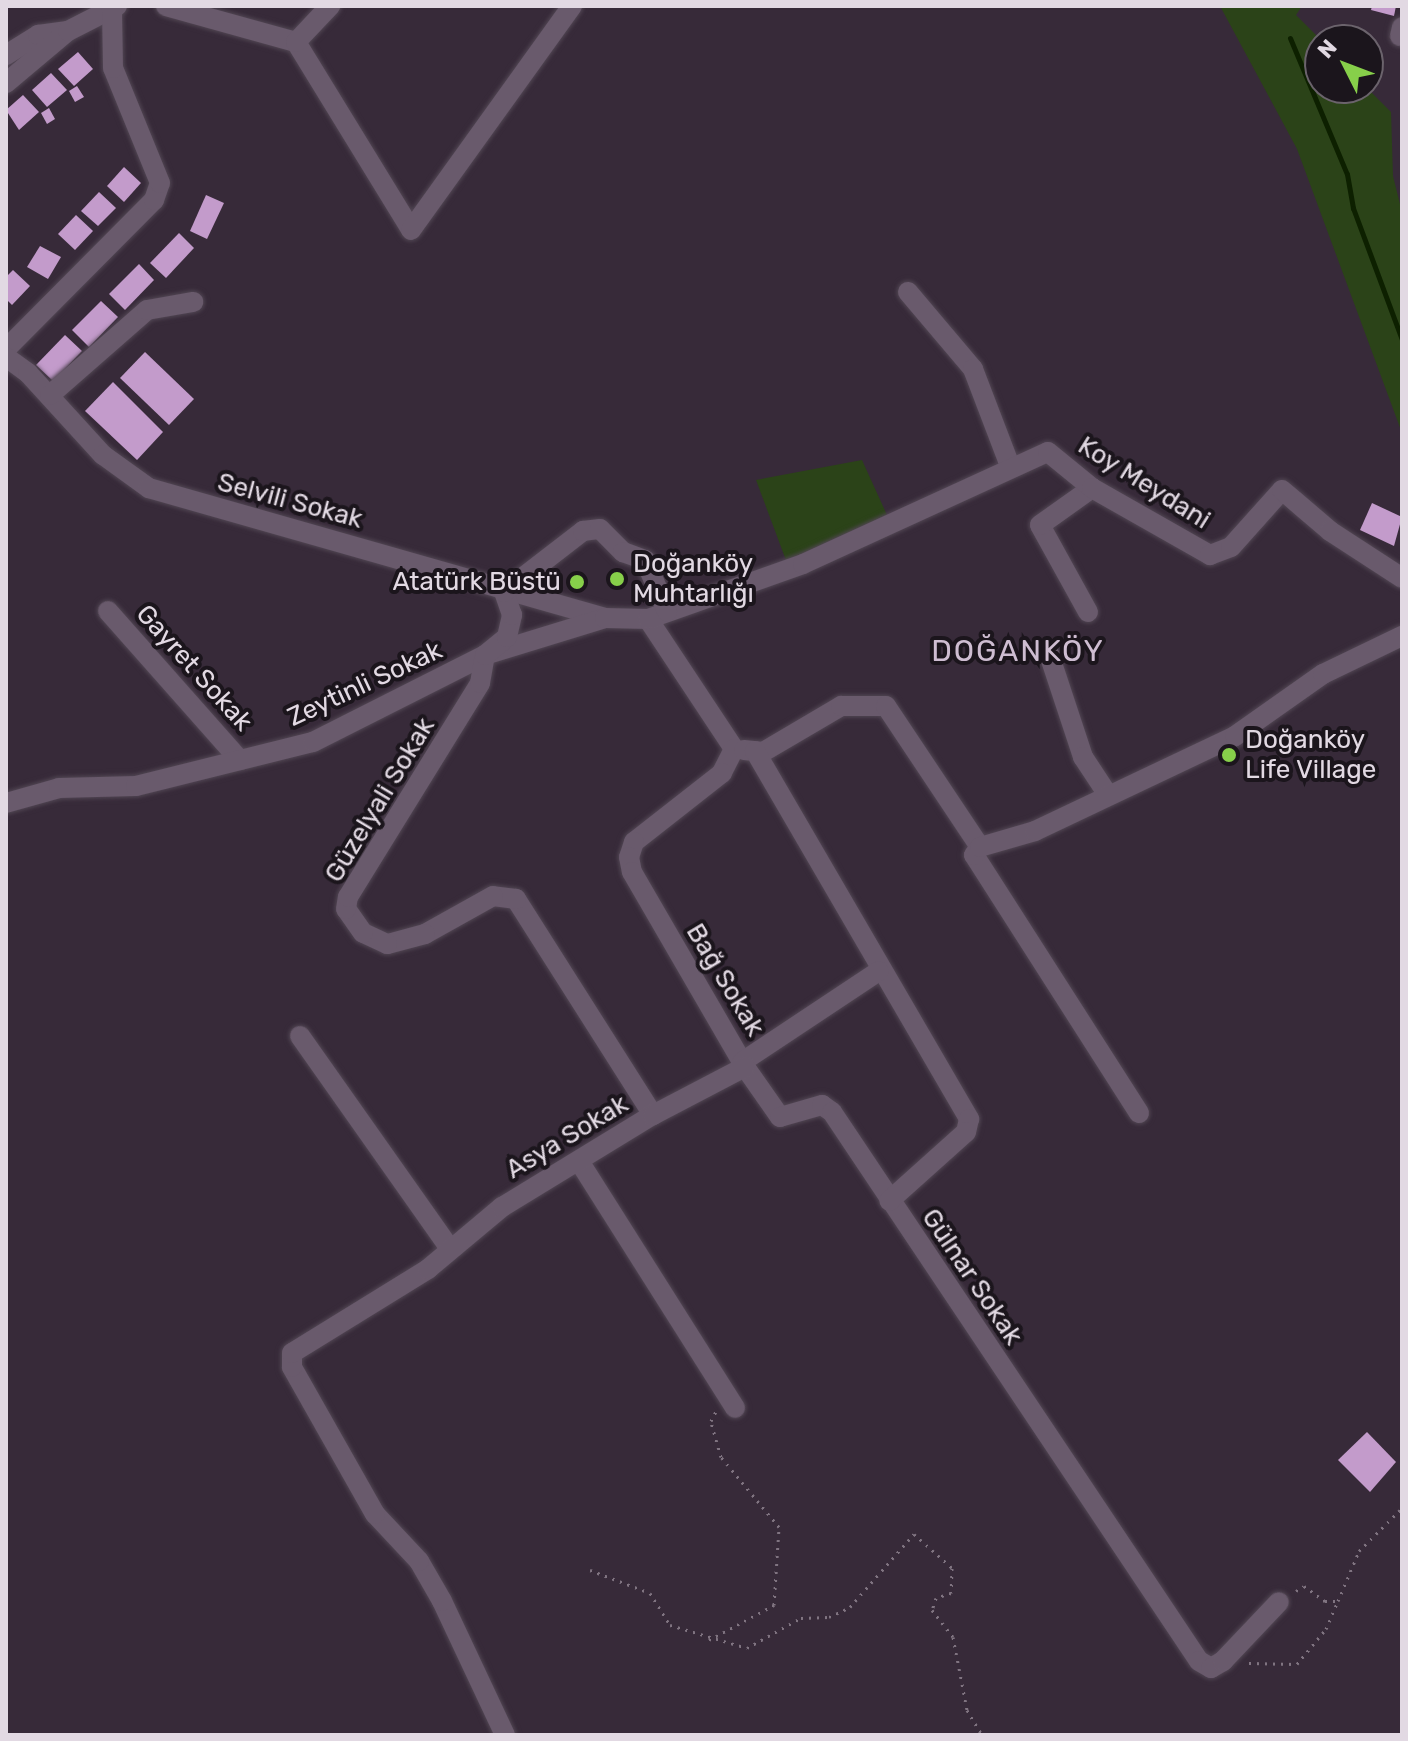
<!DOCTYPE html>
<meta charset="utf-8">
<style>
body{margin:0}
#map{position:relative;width:1408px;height:1741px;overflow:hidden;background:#372a39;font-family:Rubik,sans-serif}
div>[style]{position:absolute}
.green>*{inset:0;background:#2b4318}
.stream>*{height:5px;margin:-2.5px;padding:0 2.5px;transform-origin:2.5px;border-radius:2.5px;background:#0d2000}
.building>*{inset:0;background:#c39bcb}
.path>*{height:3px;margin-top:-1.5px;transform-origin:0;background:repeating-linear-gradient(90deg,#807481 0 2px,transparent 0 8px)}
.roads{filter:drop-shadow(0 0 2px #514653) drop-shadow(0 0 2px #514653)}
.minor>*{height:20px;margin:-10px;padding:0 10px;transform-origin:10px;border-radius:10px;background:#695a6c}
.dots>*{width:22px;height:22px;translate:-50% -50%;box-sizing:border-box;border:4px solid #1b151c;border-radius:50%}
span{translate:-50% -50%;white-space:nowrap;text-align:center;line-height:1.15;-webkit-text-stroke:8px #1b151c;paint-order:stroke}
.street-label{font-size:26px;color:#e2d9e3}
.poi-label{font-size:26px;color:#e2d9e3}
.left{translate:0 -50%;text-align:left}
.right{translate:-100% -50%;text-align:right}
.quarter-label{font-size:30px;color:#cebdd1;letter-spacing:2px}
.frame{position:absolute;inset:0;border:8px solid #e2d9e3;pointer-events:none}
.north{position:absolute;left:1304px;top:24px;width:80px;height:80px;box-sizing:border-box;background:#1b151c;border:2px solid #6b636c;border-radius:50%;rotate:312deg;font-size:22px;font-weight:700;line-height:32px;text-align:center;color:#e2d9e3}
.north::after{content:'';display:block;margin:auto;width:28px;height:36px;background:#87cf4a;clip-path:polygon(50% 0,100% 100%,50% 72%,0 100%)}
</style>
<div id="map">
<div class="green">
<i style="clip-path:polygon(1220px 6px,1302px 6px,1296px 15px,1321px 40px,1320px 88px,1367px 88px,1391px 112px,1393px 176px,1402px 212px,1402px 433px,1297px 149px)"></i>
<i style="clip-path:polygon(862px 460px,887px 515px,787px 563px,756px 480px)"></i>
</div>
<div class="stream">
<i style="left:1290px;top:38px;width:147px;rotate:67.3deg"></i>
<i style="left:1347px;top:174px;width:35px;rotate:80deg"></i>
<i style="left:1353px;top:208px;width:141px;rotate:69.6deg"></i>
</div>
<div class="building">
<i style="clip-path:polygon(1372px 6px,1396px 6px,1394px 16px,1371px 10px)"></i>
<i style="clip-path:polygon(78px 52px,93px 69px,74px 86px,58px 69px)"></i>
<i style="clip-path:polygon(51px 73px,67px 90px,47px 107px,32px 90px)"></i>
<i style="clip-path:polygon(77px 86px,84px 97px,75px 102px,69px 91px)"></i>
<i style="clip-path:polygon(23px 95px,39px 112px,19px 130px,6px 110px)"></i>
<i style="clip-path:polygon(49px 108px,55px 119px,47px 124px,41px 113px)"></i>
<i style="clip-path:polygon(124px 167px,141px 183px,124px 202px,107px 186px)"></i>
<i style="clip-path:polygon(99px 192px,116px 208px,98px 226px,81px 211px)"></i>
<i style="clip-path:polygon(206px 195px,224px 203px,207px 239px,190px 231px)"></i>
<i style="clip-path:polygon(76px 215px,93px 231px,75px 250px,58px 234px)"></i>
<i style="clip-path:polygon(179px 233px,194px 248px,166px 278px,150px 263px)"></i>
<i style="clip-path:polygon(40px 246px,61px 257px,48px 279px,27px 267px)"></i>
<i style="clip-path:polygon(139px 264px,154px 280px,125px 310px,109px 294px)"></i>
<i style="clip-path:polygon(13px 270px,30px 286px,12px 305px,6px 299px,6px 277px)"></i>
<i style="clip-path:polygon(101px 301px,118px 317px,89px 347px,72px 330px)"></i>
<i style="clip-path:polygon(65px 335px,82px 351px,53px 381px,36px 365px)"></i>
<i style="clip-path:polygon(145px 352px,194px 399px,169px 425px,120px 378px)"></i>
<i style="clip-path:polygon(113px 382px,163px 432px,137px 460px,85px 411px)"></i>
<i style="clip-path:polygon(1372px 503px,1402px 517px,1394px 546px,1360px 530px)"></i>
<i style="clip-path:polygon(1367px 1432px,1396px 1462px,1370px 1492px,1338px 1460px)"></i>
</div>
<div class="path">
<i style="left:590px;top:1570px;width:64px;rotate:21deg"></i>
<i style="left:650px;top:1593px;width:38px;rotate:58deg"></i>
<i style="left:670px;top:1625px;width:80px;rotate:16.6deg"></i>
<i style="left:747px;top:1648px;width:62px;rotate:-29.1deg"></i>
<i style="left:801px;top:1618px;width:28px;rotate:-2deg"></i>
<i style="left:829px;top:1617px;width:23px;rotate:-25deg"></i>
<i style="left:850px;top:1607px;width:97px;rotate:-48.8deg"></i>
<i style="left:914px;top:1534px;width:51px;rotate:41.8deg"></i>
<i style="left:952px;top:1568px;width:25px;rotate:92deg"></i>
<i style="left:951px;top:1593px;width:16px;rotate:162deg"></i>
<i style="left:936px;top:1598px;width:13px;rotate:108deg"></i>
<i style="left:932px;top:1610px;width:34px;rotate:52deg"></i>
<i style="left:953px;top:1637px;width:74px;rotate:79.1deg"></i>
<i style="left:967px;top:1710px;width:29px;rotate:59deg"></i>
<i style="left:1296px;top:1591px;width:9px;rotate:-32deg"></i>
<i style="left:1304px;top:1586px;width:26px;rotate:36deg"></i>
<i style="left:1325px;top:1601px;width:13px"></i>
<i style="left:1338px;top:1601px;width:54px;rotate:-67.2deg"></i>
<i style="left:1359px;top:1551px;width:61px;rotate:-45deg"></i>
<i style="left:709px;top:1640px;width:74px;rotate:-28.3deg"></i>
<i style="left:774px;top:1605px;width:78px;rotate:-86.3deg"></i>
<i style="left:779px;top:1527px;width:91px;rotate:-129.6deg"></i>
<i style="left:721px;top:1457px;width:37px;rotate:-106deg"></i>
<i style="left:711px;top:1421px;width:11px;rotate:-63deg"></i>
<i style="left:1249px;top:1663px;width:48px;rotate:1.2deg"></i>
<i style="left:1297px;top:1664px;width:45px;rotate:-50.4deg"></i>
<i style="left:1326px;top:1629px;width:30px;rotate:-67deg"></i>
</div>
<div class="roads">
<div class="minor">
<i style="left:166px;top:6px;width:135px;rotate:15.5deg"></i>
<i style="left:1400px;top:36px;width:9px;rotate:-77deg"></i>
<i style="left:296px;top:42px;width:220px;rotate:58.5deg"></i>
<i style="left:411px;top:230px;width:276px;rotate:-54.3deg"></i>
<i style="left:296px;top:42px;width:50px;rotate:-46.6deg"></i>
<i style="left:6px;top:55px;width:38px;rotate:-32deg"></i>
<i style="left:38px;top:35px;width:30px;rotate:-8deg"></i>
<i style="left:6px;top:83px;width:81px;rotate:-40deg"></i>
<i style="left:68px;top:31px;width:55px;rotate:-27deg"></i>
<i style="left:908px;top:292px;width:101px;rotate:49.8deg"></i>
<i style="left:973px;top:369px;width:104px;rotate:69.1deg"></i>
<i style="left:6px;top:349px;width:210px;rotate:-45.2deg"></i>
<i style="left:154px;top:200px;width:18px;rotate:-71deg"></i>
<i style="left:160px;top:183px;width:124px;rotate:-112.2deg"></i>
<i style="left:113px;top:68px;width:60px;rotate:-91deg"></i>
<i style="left:6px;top:357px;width:27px;rotate:36deg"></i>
<i style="left:28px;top:373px;width:111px;rotate:47.6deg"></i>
<i style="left:103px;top:455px;width:57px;rotate:35.7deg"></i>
<i style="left:149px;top:488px;width:474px;rotate:15.9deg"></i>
<i style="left:50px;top:395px;width:129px;rotate:-41.2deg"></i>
<i style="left:147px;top:310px;width:47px;rotate:-9.9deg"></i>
<i style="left:108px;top:611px;width:199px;rotate:48.5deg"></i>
<i style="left:1088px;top:612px;width:99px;rotate:-118.9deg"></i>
<i style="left:1040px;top:525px;width:64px;rotate:-35.4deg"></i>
<i style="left:648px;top:619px;width:156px;rotate:56.5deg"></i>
<i style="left:1048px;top:651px;width:112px;rotate:71.7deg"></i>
<i style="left:1083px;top:757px;width:45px;rotate:56.7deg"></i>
<i style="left:734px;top:749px;width:27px;rotate:117deg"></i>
<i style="left:722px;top:773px;width:112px;rotate:141.9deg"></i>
<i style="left:634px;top:842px;width:16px;rotate:108deg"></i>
<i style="left:629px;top:857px;width:15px;rotate:79deg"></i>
<i style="left:632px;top:872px;width:225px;rotate:59.9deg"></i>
<i style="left:745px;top:1067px;width:61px;rotate:55deg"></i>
<i style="left:780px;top:1117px;width:44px;rotate:-15.9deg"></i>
<i style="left:822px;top:1105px;width:12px;rotate:35deg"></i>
<i style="left:832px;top:1112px;width:660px;rotate:56.24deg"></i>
<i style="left:1199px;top:1661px;width:14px;rotate:30deg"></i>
<i style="left:1211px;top:1668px;width:14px;rotate:-30deg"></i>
<i style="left:1223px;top:1661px;width:81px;rotate:-46.5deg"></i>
<i style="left:744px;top:750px;width:19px;rotate:6deg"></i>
<i style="left:763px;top:752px;width:91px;rotate:-30.5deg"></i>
<i style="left:841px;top:706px;width:45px"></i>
<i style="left:886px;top:706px;width:169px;rotate:56.3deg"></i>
<i style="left:755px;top:751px;width:426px;rotate:59.8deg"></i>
<i style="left:969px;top:1119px;width:13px;rotate:103deg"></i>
<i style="left:966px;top:1132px;width:103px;rotate:138.1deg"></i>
<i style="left:6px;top:803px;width:55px;rotate:-15.8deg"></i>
<i style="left:59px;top:788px;width:77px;rotate:-1.5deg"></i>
<i style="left:136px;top:786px;width:182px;rotate:-14deg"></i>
<i style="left:313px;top:742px;width:193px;rotate:-26.8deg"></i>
<i style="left:485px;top:655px;width:126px;rotate:-17.1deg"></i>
<i style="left:605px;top:618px;width:43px;rotate:1.3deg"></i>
<i style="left:648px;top:619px;width:164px;rotate:-19.5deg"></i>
<i style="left:803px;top:564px;width:269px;rotate:-24.6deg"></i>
<i style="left:1048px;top:452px;width:57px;rotate:39.3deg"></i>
<i style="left:1092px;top:488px;width:136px;rotate:29.6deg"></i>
<i style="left:1210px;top:555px;width:22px;rotate:-21deg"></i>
<i style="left:1231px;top:547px;width:76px;rotate:-48.2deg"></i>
<i style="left:1282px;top:490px;width:63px;rotate:40.5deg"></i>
<i style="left:1330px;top:531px;width:86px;rotate:33.1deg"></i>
<i style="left:300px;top:1036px;width:261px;rotate:54.8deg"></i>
<i style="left:742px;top:1062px;width:164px;rotate:-33.6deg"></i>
<i style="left:1139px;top:1113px;width:306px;rotate:-122.6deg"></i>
<i style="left:974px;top:855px;width:10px;rotate:-53deg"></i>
<i style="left:980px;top:847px;width:57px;rotate:-16.2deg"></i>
<i style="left:1035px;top:831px;width:221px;rotate:-25.4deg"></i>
<i style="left:1235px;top:736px;width:108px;rotate:-35.2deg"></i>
<i style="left:1323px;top:674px;width:88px;rotate:-25.7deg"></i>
<i style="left:653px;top:1115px;width:256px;rotate:-122.4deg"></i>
<i style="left:516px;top:899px;width:23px;rotate:-173deg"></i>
<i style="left:493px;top:896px;width:78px;rotate:150.8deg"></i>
<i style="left:425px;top:934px;width:39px;rotate:165deg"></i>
<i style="left:387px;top:944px;width:26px;rotate:-155deg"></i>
<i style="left:363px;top:933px;width:29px;rotate:-125deg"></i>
<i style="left:346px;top:909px;width:12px;rotate:-81deg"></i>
<i style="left:348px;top:897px;width:251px;rotate:-58.3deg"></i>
<i style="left:480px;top:683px;width:28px;rotate:-80deg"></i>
<i style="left:485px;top:655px;width:28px;rotate:-39deg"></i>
<i style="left:507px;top:637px;width:23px;rotate:-77deg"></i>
<i style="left:512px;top:615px;width:24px;rotate:-109deg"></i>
<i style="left:504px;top:592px;width:100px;rotate:-37.7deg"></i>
<i style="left:583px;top:531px;width:17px;rotate:-7deg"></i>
<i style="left:600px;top:529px;width:33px;rotate:45deg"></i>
<i style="left:623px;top:552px;width:23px;rotate:20deg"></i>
<i style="left:645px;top:560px;width:56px;rotate:66.7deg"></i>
<i style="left:579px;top:1161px;width:292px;rotate:57.7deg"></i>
<i style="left:505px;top:1735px;width:148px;rotate:-115.2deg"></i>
<i style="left:442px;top:1601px;width:46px;rotate:-119.9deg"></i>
<i style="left:419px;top:1561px;width:64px;rotate:-133.1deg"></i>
<i style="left:375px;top:1514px;width:169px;rotate:-119.5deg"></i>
<i style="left:292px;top:1367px;width:14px;rotate:-90deg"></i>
<i style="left:292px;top:1353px;width:160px;rotate:-31.7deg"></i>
<i style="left:428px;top:1269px;width:97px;rotate:-40deg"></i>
<i style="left:502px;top:1207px;width:177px;rotate:-31.4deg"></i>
<i style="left:653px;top:1115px;width:104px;rotate:-27.6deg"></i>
</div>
</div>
<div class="dots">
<i style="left:617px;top:579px;background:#87cf4a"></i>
<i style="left:577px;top:582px;background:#87cf4a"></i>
<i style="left:1229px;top:755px;background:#87cf4a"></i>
</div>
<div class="street-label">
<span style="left:1144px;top:483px;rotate:32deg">Koy Meydani</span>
<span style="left:290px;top:501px;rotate:15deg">Selvili Sokak</span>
<span style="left:194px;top:668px;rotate:48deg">Gayret Sokak</span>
<span style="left:365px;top:684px;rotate:-25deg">Zeytinli Sokak</span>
<span style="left:380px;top:800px;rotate:-59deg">Güzelyali Sokak</span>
<span style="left:725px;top:980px;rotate:59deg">Bağ Sokak</span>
<span style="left:567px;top:1137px;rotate:-31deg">Asya Sokak</span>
<span style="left:972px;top:1277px;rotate:56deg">Gülnar Sokak</span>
</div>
<div class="poi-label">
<span class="left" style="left:633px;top:579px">Doğanköy<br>Muhtarlığı</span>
<span class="right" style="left:561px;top:582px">Atatürk Büstü</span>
<span class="left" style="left:1245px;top:755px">Doğanköy<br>Life Village</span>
</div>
<div class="quarter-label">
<span style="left:1018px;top:651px">DOĞANKÖY</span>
</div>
<div class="frame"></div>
<div class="north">N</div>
</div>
